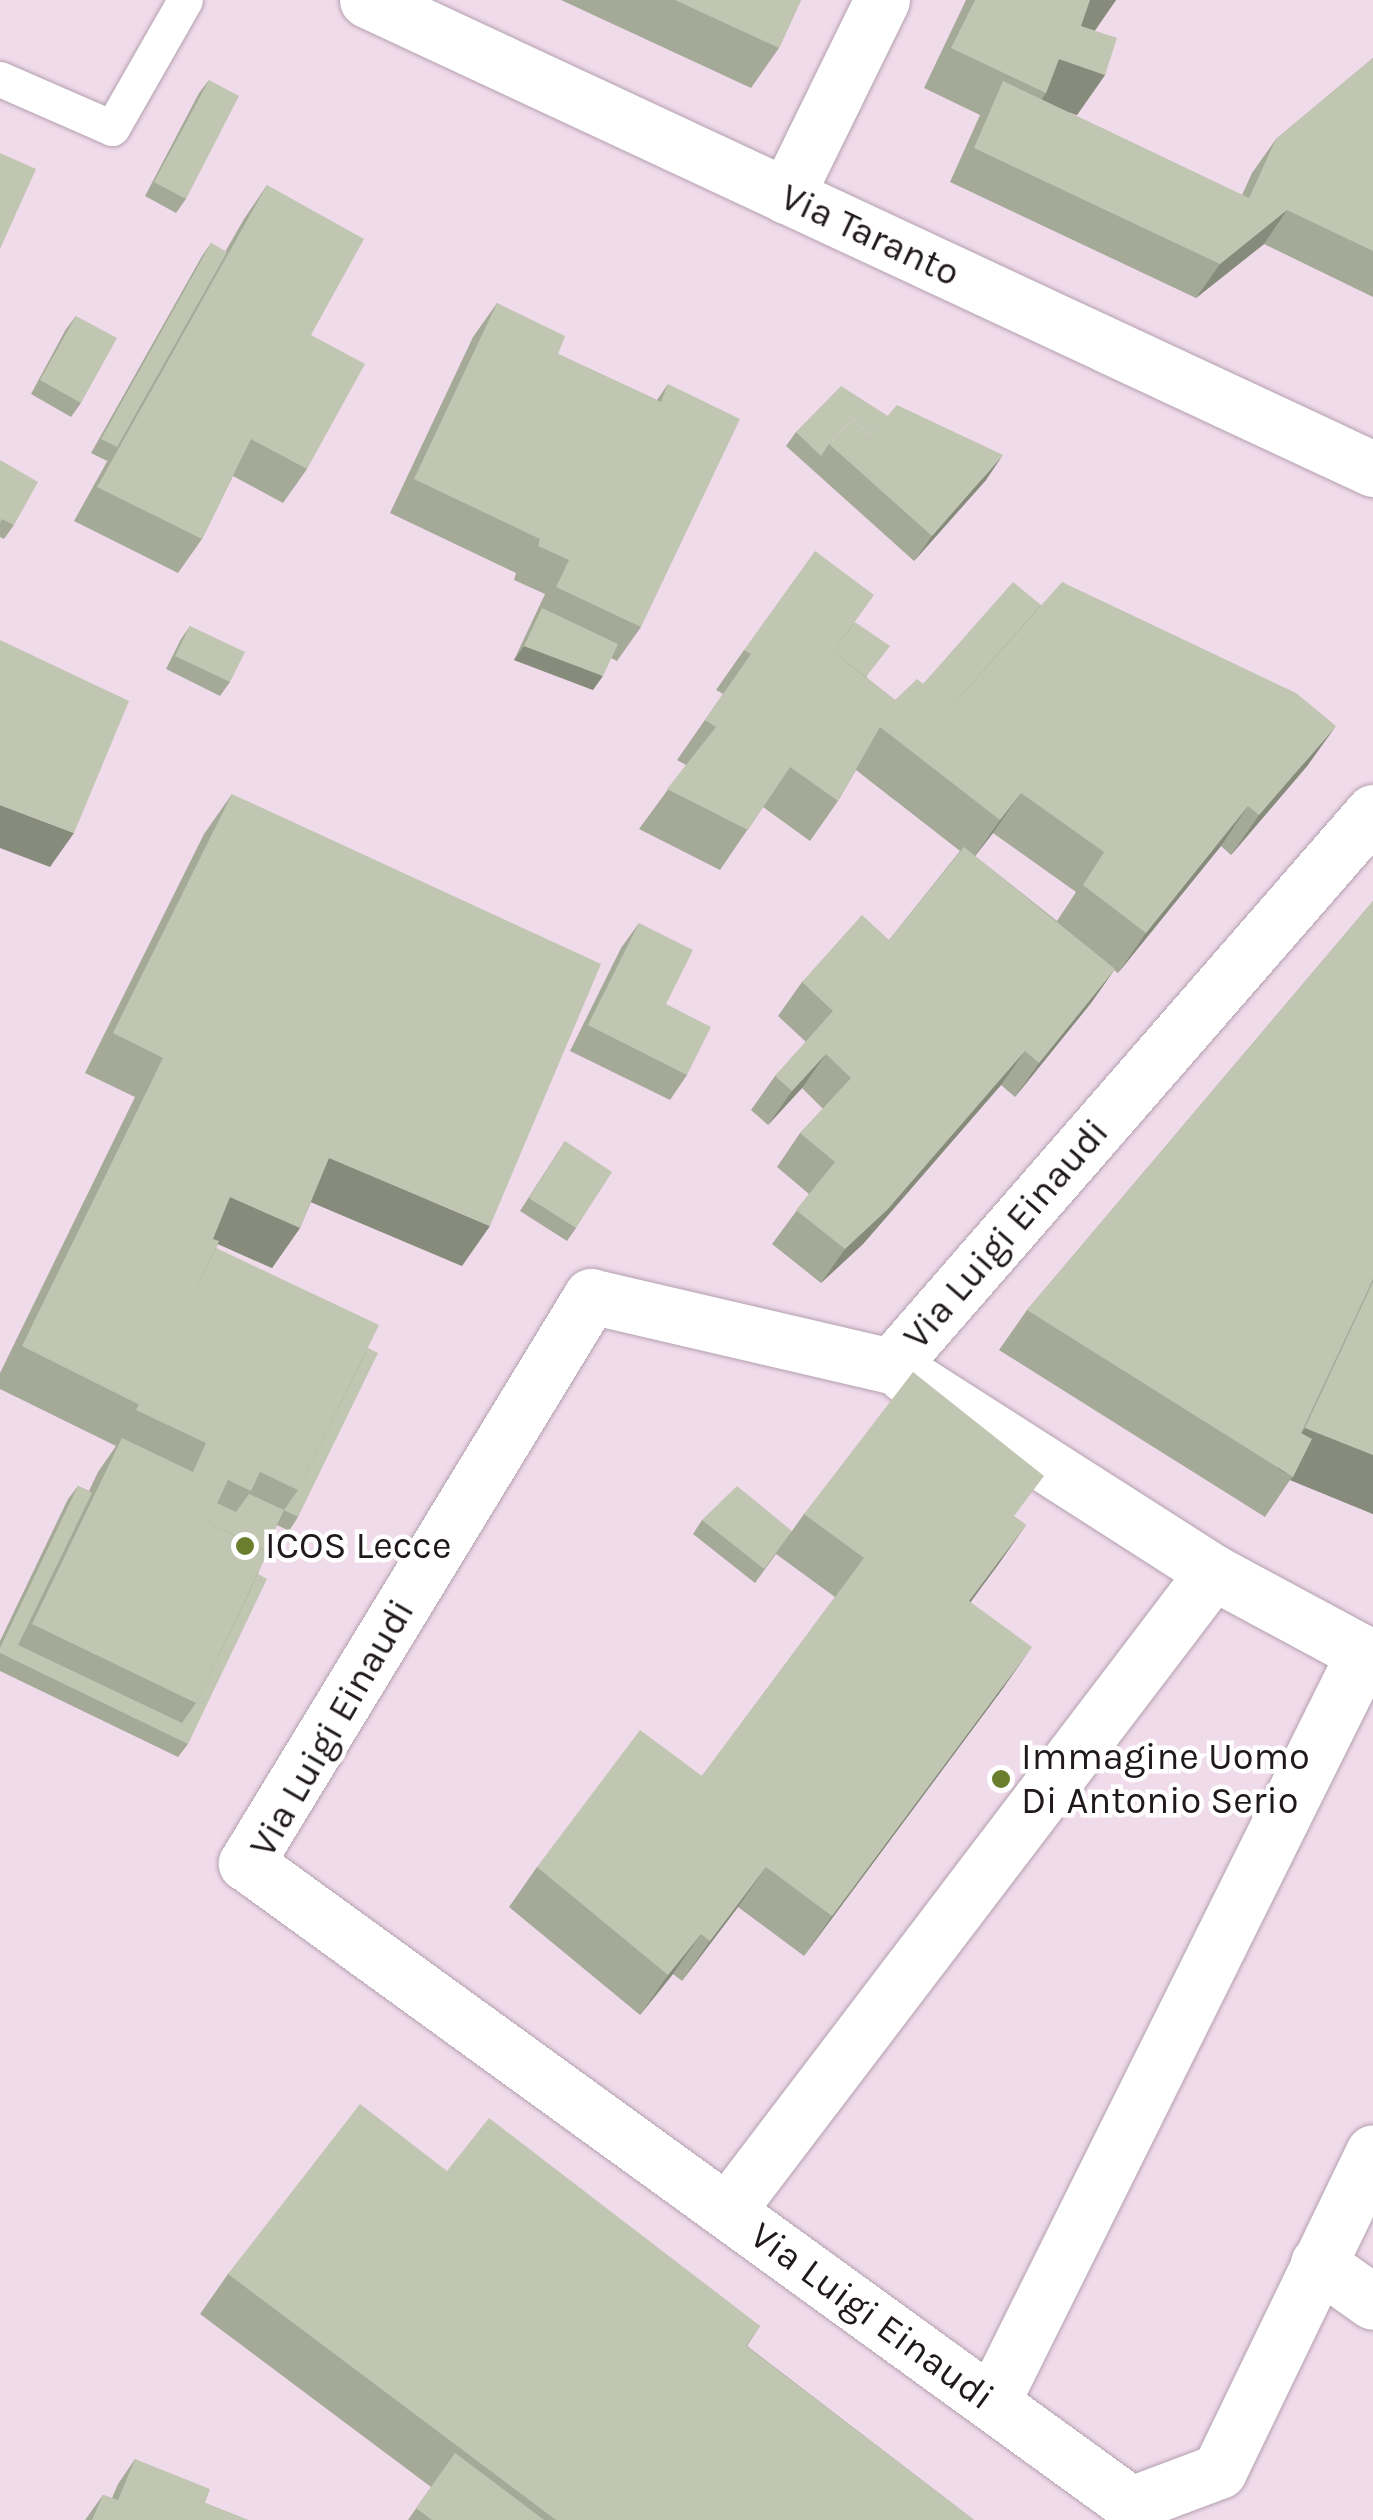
<!DOCTYPE html>
<style>
body{margin:0}
#map{position:relative;width:1373px;height:2520px;overflow:hidden;background:#f0dbeb;font-family:Karla,sans-serif}
div>[style]{position:absolute}
.roads{filter:drop-shadow(0 0 2px #b3a0af) drop-shadow(0 0 2px #b3a0af)}
.service>*{height:35px;margin:-17.5px;padding:0 17.5px;transform-origin:17.5px;border-radius:17.5px;background:#fff}
.minor>*{height:55px;margin:-27.5px;padding:0 27.5px;transform-origin:27.5px;border-radius:27.5px;background:#fff}
.secondary>*{height:55px;margin:-27.5px;padding:0 27.5px;transform-origin:27.5px;border-radius:27.5px;background:#fff}
.wall>*{inset:0;background:#a5aa98}
.shaded-wall>*{inset:0;background:#868b7c}
.building>*{inset:0;background:#c0c6b1}
.dots>*{width:28px;height:28px;translate:-50% -50%;box-sizing:border-box;border:5px solid #fff;border-radius:50%}
span{translate:-50% -50%;white-space:nowrap;text-align:center;line-height:1.15;-webkit-text-stroke:9px #fff;paint-order:stroke}
.street-label{font-size:38px;color:#1f181d}
.poi-label{font-size:38px;color:#1f181d}
.left{translate:0 -50%;text-align:left}
</style>
<div id="map">
<div class="roads">
<div class="service">
<i style="left:0;top:79px;width:122px;rotate:23.6deg"></i>
<i style="left:112px;top:128px;width:147px;rotate:-60.3deg"></i>
</div>
<div class="minor">
<i style="left:786px;top:196px;width:218px;rotate:-63.9deg"></i>
<i style="left:1373px;top:812px;width:734px;rotate:131.02deg"></i>
<i style="left:891px;top:1366px;width:308px;rotate:-166.9deg"></i>
<i style="left:591px;top:1296px;width:664px;rotate:121.32deg"></i>
<i style="left:246px;top:1863px;width:1093px;rotate:35.92deg"></i>
<i style="left:1131px;top:2504px;width:94px;rotate:-20.6deg"></i>
<i style="left:1219px;top:2471px;width:354px;rotate:-64.2deg"></i>
<i style="left:905px;top:1375px;width:366px;rotate:32.6deg"></i>
<i style="left:1213px;top:1572px;width:182px;rotate:28.3deg"></i>
<i style="left:727px;top:2211px;width:803px;rotate:-52.74deg"></i>
<i style="left:1318px;top:2263px;width:67px;rotate:35.3deg"></i>
<i style="left:992px;top:2402px;width:836px;rotate:-63.59deg"></i>
</div>
<div class="secondary">
<i style="left:367px;top:0;width:1110px;rotate:25deg"></i>
</div>
</div>
<div class="wall">
<i style="clip-path:polygon(561px 0,801px 0,779px 48px,751px 88px)"></i>
<i style="clip-path:polygon(966px 0,1116px 0,1094px 31px,1105px 75px,1077px 115px,1068px 112px,1242px 195px,1252px 173px,1276px 139px,1373px 58px,1373px 297px,1264px 244px,1196px 298px,950px 182px,980px 115px,924px 88px)"></i>
<i style="clip-path:polygon(209px 80px,186px 199px,176px 213px,145px 196px,199px 93px)"></i>
<i style="clip-path:polygon(267px 185px,311px 335px,307px 469px,283px 503px,233px 476px,202px 539px,178px 573px,74px 521px,109px 458px,107px 461px,91px 453px,202px 256px,211px 243px,225px 252px,244px 219px)"></i>
<i style="clip-path:polygon(497px 303px,558px 354px,657px 400px,668px 384px,641px 627px,617px 661px,611px 658px,593px 690px,514px 660px,545px 594px,514px 580px,516px 573px,390px 513px,473px 337px)"></i>
<i style="clip-path:polygon(76px 316px,81px 403px,71px 417px,31px 394px,66px 329px)"></i>
<i style="clip-path:polygon(796px 432px,986px 480px,914px 561px,786px 446px)"></i>
<i style="clip-path:polygon(0 460px,14px 525px,4px 539px,0 537px)"></i>
<i style="clip-path:polygon(evenodd,1041px 605px,1308px 765px,1231px 855px,1221px 846px,1118px 973px,1114px 970px,1091px 1003px,1015px 1097px,1001px 1085px,863px 1244px,821px 1283px,772px 1244px,809px 1194px,777px 1167px,800px 1133px,823px 1109px,802px 1088px,768px 1125px,751px 1110px,775px 1076px,806px 1042px,778px 1016px,802px 982px,889px 940px,960px 851px,856px 770px,838px 801px,810px 841px,763px 807px,720px 870px,639px 829px,686px 765px,677px 760px,723px 694px,716px 690px,744px 650px,855px 623px,867px 678px,895px 700px,923px 684px,1041px 605px,993px 833px,1076px 892px,1057px 921px,975px 856px,993px 833px)"></i>
<i style="clip-path:polygon(190px 626px,230px 682px,220px 696px,166px 669px,181px 639px)"></i>
<i style="clip-path:polygon(232px 794px,462px 1266px,311px 1202px,300px 1228px,272px 1268px,218px 1244px,216px 1248px,368px 1348px,298px 1517px,289px 1531px,277px 1525px,265px 1550px,258px 1574px,188px 1744px,178px 1757px,0 1671px,0 1641px,68px 1499px,78px 1486px,89px 1491px,98px 1472px,116px 1446px,0 1389px,0 1373px,135px 1097px,85px 1073px,204px 834px)"></i>
<i style="clip-path:polygon(1373px 901px,1373px 1514px,1290px 1480px,1265px 1517px,999px 1350px,1027px 1310px)"></i>
<i style="clip-path:polygon(639px 923px,687px 1075px,670px 1100px,570px 1051px,621px 948px)"></i>
<i style="clip-path:polygon(565px 1141px,576px 1228px,567px 1241px,520px 1211px)"></i>
<i style="clip-path:polygon(804px 1514px,1015px 1517px,1026px 1525px,971px 1602px,1004px 1687px,804px 1956px,738px 1907px,682px 1981px,673px 1974px,640px 2015px,509px 1907px,537px 1867px,702px 1776px,835px 1597px,776px 1554px,755px 1583px,693px 1534px,702px 1520px,792px 1531px)"></i>
<i style="clip-path:polygon(447px 2171px,760px 2326px,747px 2346px,974px 2520px,408px 2520px,431px 2487px,200px 2314px,228px 2274px)"></i>
<i style="clip-path:polygon(135px 2459px,205px 2503px,248px 2520px,85px 2520px,103px 2495px,112px 2498px,118px 2484px)"></i>
</div>
<div class="shaded-wall">
<i style="clip-path:polygon(1084px 0,1116px 0,1094px 32px,1068px 22px)"></i>
<i style="clip-path:polygon(1059px 59px,1105px 75px,1077px 115px,1040px 102px,1046px 93px)"></i>
<i style="clip-path:polygon(1287px 210px,1264px 244px,1196px 298px,1220px 264px)"></i>
<i style="clip-path:polygon(1003px 455px,986px 480px,914px 561px,932px 536px)"></i>
<i style="clip-path:polygon(524px 646px,603px 676px,593px 690px,514px 660px)"></i>
<i style="clip-path:polygon(1336px 726px,1308px 765px,1231px 855px,1259px 815px)"></i>
<i style="clip-path:polygon(1021px 793px,993px 833px,972px 860px,1000px 820px)"></i>
<i style="clip-path:polygon(0 805px,74px 833px,50px 867px,0 848px)"></i>
<i style="clip-path:polygon(1248px 806px,1221px 846px,1118px 973px,1146px 933px)"></i>
<i style="clip-path:polygon(1115px 969px,1091px 1003px,1015px 1097px,1039px 1063px)"></i>
<i style="clip-path:polygon(1025px 1051px,1001px 1085px,863px 1244px,821px 1283px,845px 1249px)"></i>
<i style="clip-path:polygon(826px 1054px,802px 1088px,768px 1125px,792px 1091px)"></i>
<i style="clip-path:polygon(329px 1158px,490px 1226px,462px 1266px,301px 1198px)"></i>
<i style="clip-path:polygon(230px 1197px,300px 1228px,272px 1268px,202px 1237px)"></i>
<i style="clip-path:polygon(1305px 1428px,1373px 1455px,1373px 1514px,1290px 1480px,1293px 1477px,1277px 1468px)"></i>
<i style="clip-path:polygon(1026px 1525px,998px 1565px,941px 1641px,969px 1601px)"></i>
<i style="clip-path:polygon(1032px 1647px,1004px 1687px,804px 1956px,832px 1916px)"></i>
<i style="clip-path:polygon(766px 1867px,738px 1907px,682px 1981px,710px 1941px)"></i>
<i style="clip-path:polygon(701px 1934px,673px 1974px,640px 2015px,668px 1975px)"></i>
</div>
<div class="building">
<i style="clip-path:polygon(675px 0,801px 0,779px 48px)"></i>
<i style="clip-path:polygon(975px 0,1090px 0,1081px 26px,1117px 38px,1105px 75px,1059px 59px,1046px 93px,951px 48px)"></i>
<i style="clip-path:polygon(1373px 58px,1373px 251px,1287px 210px,1220px 264px,974px 148px,1003px 81px,1249px 198px,1276px 139px)"></i>
<i style="clip-path:polygon(209px 80px,239px 96px,186px 199px,154px 182px)"></i>
<i style="clip-path:polygon(0 153px,36px 169px,0 249px)"></i>
<i style="clip-path:polygon(267px 185px,364px 239px,311px 335px,365px 364px,307px 469px,251px 439px,202px 539px,97px 487px)"></i>
<i style="clip-path:polygon(211px 243px,227px 252px,117px 447px,101px 439px)"></i>
<i style="clip-path:polygon(497px 303px,565px 336px,558px 354px,661px 402px,668px 384px,740px 419px,641px 627px,556px 587px,569px 560px,538px 546px,540px 539px,414px 479px)"></i>
<i style="clip-path:polygon(76px 316px,117px 338px,81px 403px,40px 380px)"></i>
<i style="clip-path:polygon(841px 386px,888px 416px,870px 436px,853px 419px,829px 444px,821px 456px,796px 432px)"></i>
<i style="clip-path:polygon(897px 405px,1003px 455px,932px 536px,829px 444px,853px 419px,870px 436px)"></i>
<i style="clip-path:polygon(0 460px,38px 482px,14px 525px,2px 519px,0 523px)"></i>
<i style="clip-path:polygon(815px 551px,874px 595px,833px 652px,895px 700px,917px 679px,952px 706px,1062px 582px,1296px 693px,1336px 726px,1259px 815px,1248px 806px,1146px 933px,1083px 885px,1104px 852px,1021px 793px,1000px 820px,880px 727px,838px 801px,790px 767px,748px 830px,667px 789px,716px 727px,705px 720px,751px 654px,744px 650px)"></i>
<i style="clip-path:polygon(1013px 582px,1041px 605px,952px 706px,923px 684px)"></i>
<i style="clip-path:polygon(542px 608px,618px 644px,603px 676px,524px 646px)"></i>
<i style="clip-path:polygon(855px 622px,890px 646px,866px 677px,833px 652px)"></i>
<i style="clip-path:polygon(190px 626px,245px 652px,230px 682px,175px 656px)"></i>
<i style="clip-path:polygon(0 640px,129px 701px,74px 833px,0 805px)"></i>
<i style="clip-path:polygon(232px 794px,601px 964px,490px 1226px,329px 1158px,300px 1228px,230px 1197px,213px 1239px,219px 1241px,140px 1405px,22px 1346px,163px 1058px,113px 1033px)"></i>
<i style="clip-path:polygon(964px 847px,1115px 969px,1039px 1063px,1025px 1051px,887px 1210px,845px 1249px,796px 1210px,835px 1162px,800px 1133px,851px 1078px,826px 1054px,792px 1091px,775px 1076px,833px 1011px,802px 982px,862px 915px,889px 940px)"></i>
<i style="clip-path:polygon(1373px 901px,1373px 1279px,1301px 1433px,1312px 1439px,1293px 1477px,1027px 1310px)"></i>
<i style="clip-path:polygon(639px 923px,693px 950px,666px 1004px,711px 1027px,687px 1075px,588px 1025px)"></i>
<i style="clip-path:polygon(565px 1141px,612px 1172px,576px 1228px,529px 1198px)"></i>
<i style="clip-path:polygon(216px 1248px,379px 1325px,298px 1490px,260px 1472px,251px 1491px,228px 1480px,208px 1523px,268px 1552px,196px 1703px,32px 1624px,122px 1438px,193px 1472px,206px 1443px,136px 1410px)"></i>
<i style="clip-path:polygon(1373px 1282px,1373px 1455px,1305px 1428px)"></i>
<i style="clip-path:polygon(368px 1348px,378px 1353px,298px 1517px,284px 1510px,265px 1550px,208px 1523px,217px 1503px,236px 1512px,249px 1494px,284px 1510px,298px 1490px)"></i>
<i style="clip-path:polygon(913px 1372px,1044px 1476px,1014px 1516px,1026px 1525px,969px 1601px,1032px 1647px,832px 1916px,766px 1867px,710px 1941px,701px 1934px,668px 1975px,537px 1867px,640px 1730px,702px 1776px,864px 1558px,804px 1514px)"></i>
<i style="clip-path:polygon(78px 1486px,92px 1493px,18px 1645px,182px 1723px,196px 1703px,258px 1574px,267px 1579px,188px 1744px,0 1653px,0 1648px)"></i>
<i style="clip-path:polygon(737px 1486px,792px 1531px,764px 1569px,702px 1520px)"></i>
<i style="clip-path:polygon(360px 2104px,447px 2171px,489px 2118px,760px 2326px,746px 2346px,974px 2520px,556px 2520px,228px 2274px)"></i>
<i style="clip-path:polygon(455px 2453px,544px 2520px,432px 2520px,416px 2508px)"></i>
<i style="clip-path:polygon(135px 2459px,210px 2489px,205px 2503px,248px 2520px,92px 2520px,103px 2495px,118px 2500px)"></i>
</div>
<div class="dots">
<i style="left:245px;top:1546px;background:#6b7e2e"></i>
<i style="left:1001px;top:1779px;background:#6b7e2e"></i>
</div>
<div class="street-label">
<span style="left:870px;top:235px;rotate:25deg">Via Taranto</span>
<span style="left:1006px;top:1234px;rotate:-49deg">Via Luigi Einaudi</span>
<span style="left:332px;top:1728px;rotate:-60deg">Via Luigi Einaudi</span>
<span style="left:872px;top:2316px;rotate:36deg">Via Luigi Einaudi</span>
</div>
<div class="poi-label">
<span class="left" style="left:265px;top:1546px">ICOS Lecce</span>
<span class="left" style="left:1021px;top:1779px">Immagine Uomo<br>Di Antonio Serio</span>
</div>
</div>
